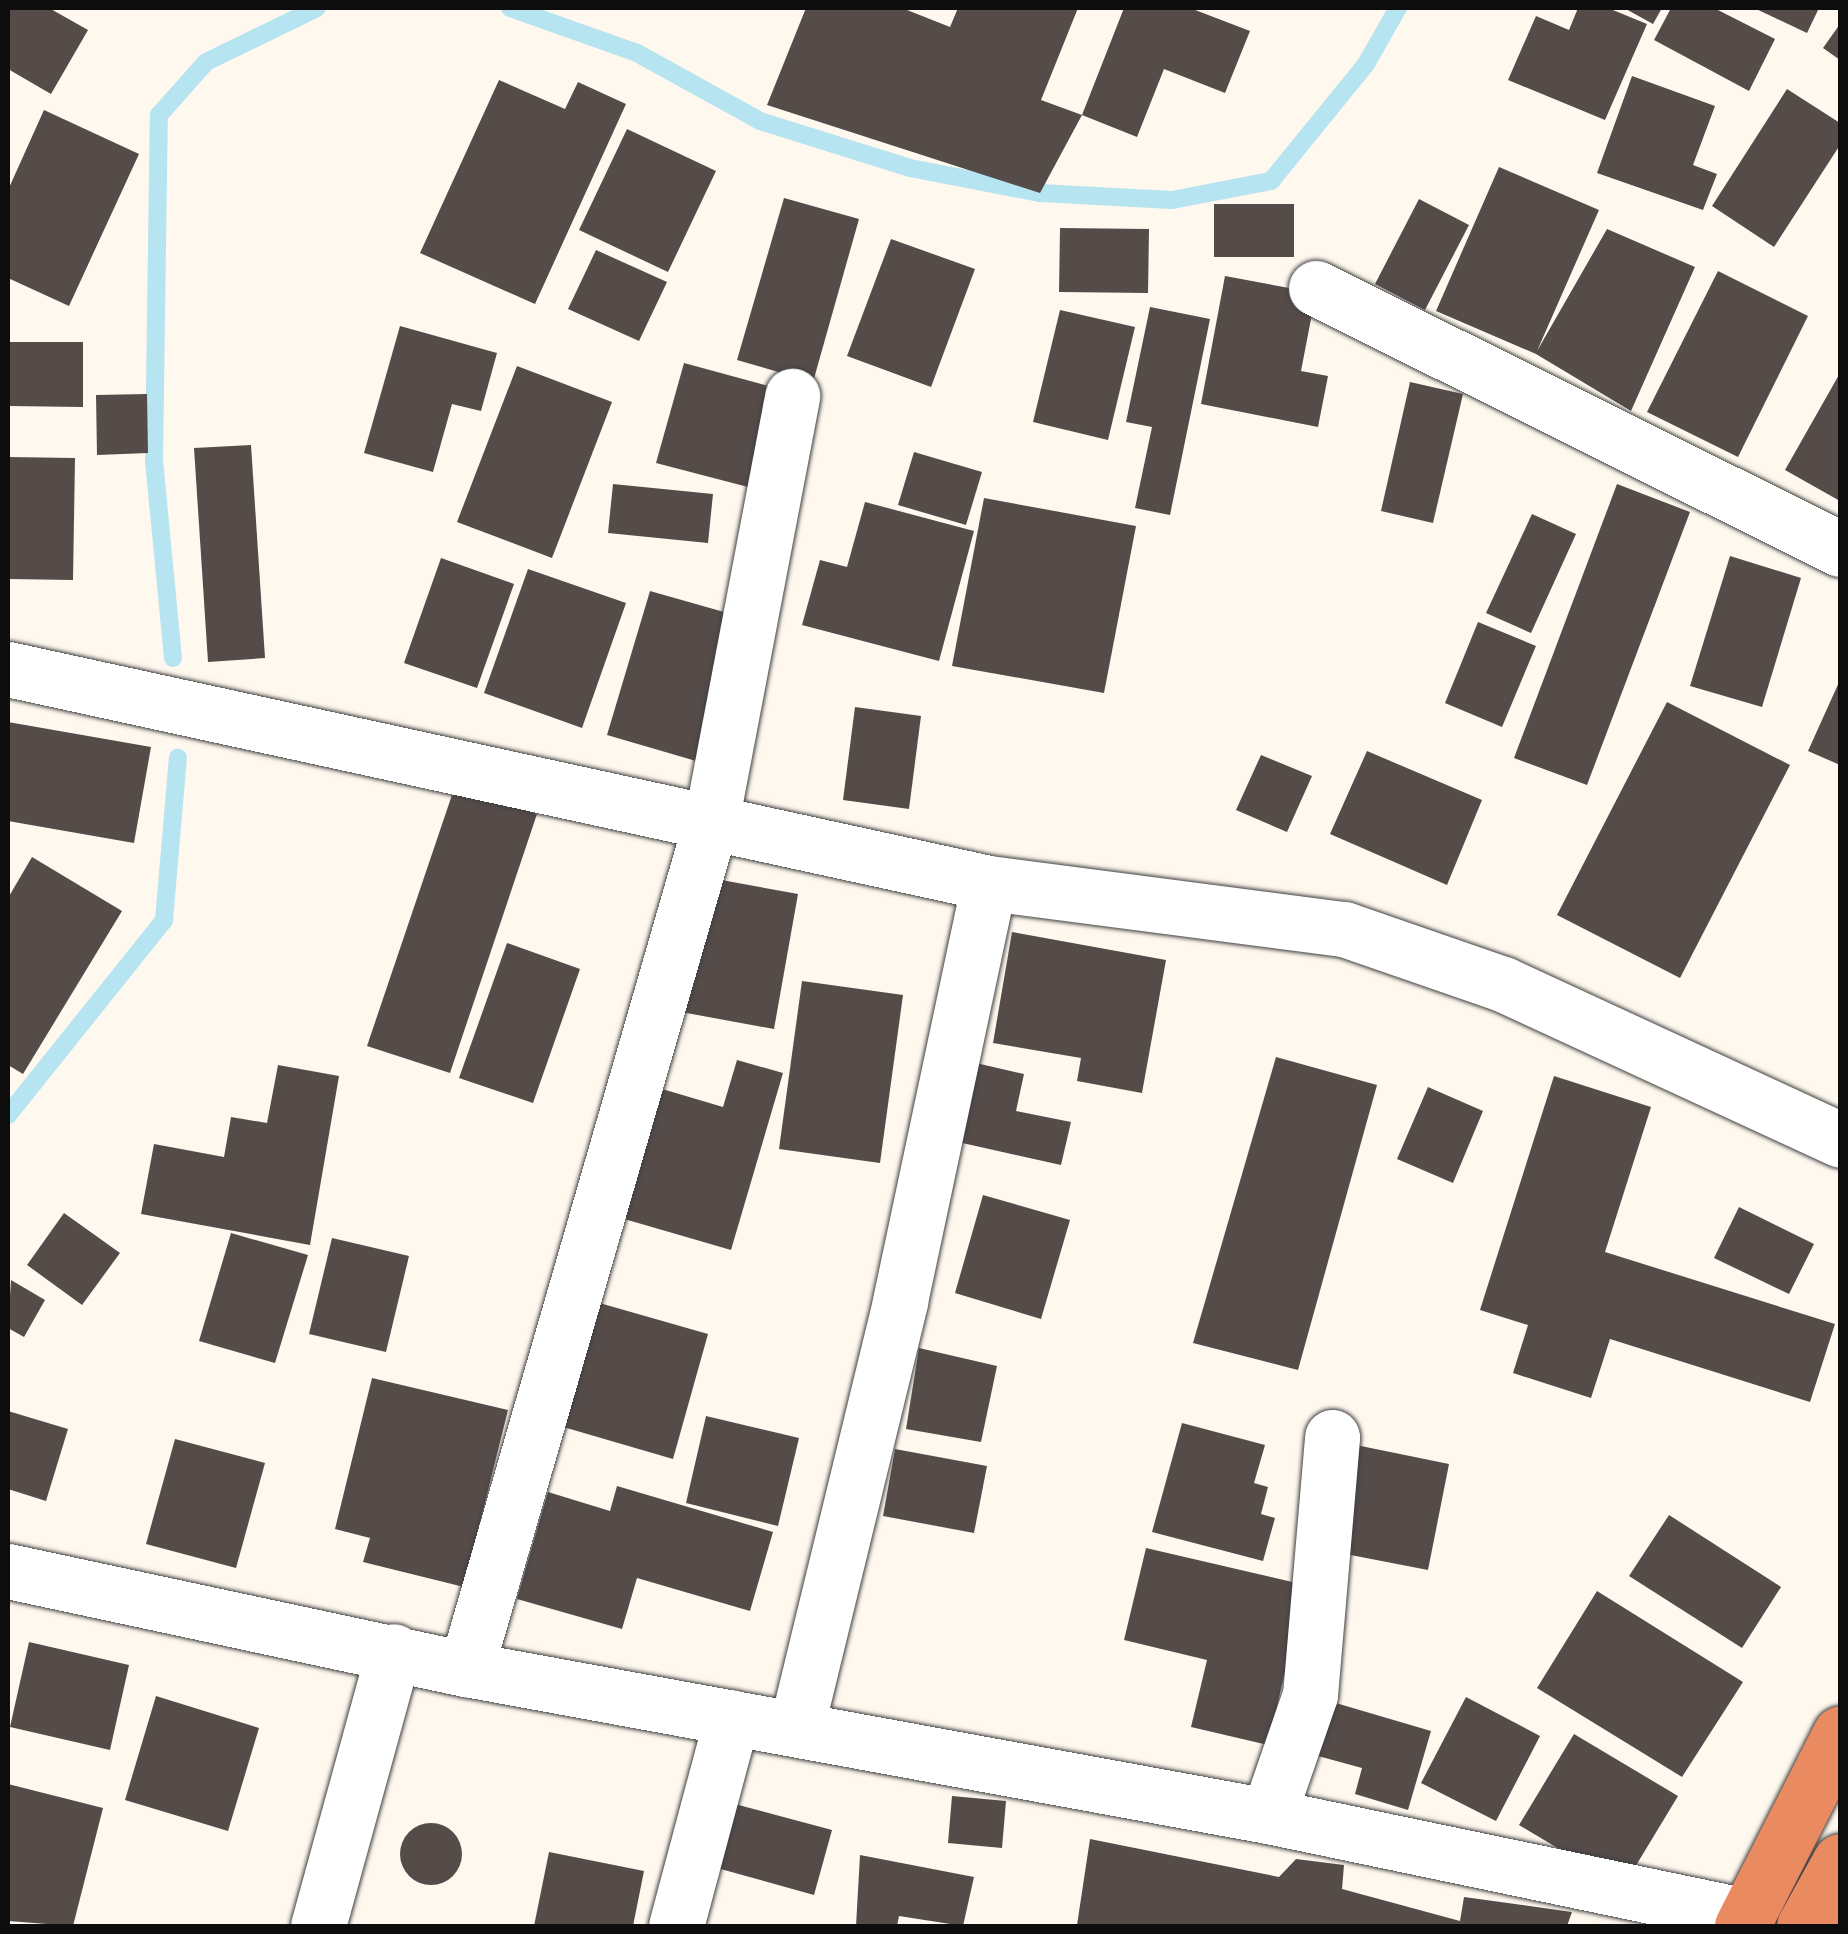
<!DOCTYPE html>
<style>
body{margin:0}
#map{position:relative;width:1848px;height:1934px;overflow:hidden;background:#fef8ee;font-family:"Libre Baskerville",serif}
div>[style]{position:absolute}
.stream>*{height:18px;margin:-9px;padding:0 9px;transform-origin:9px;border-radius:9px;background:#b6e4f1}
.building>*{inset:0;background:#554c4a}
.round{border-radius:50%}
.roads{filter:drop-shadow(0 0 2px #404040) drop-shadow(0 0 2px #404040)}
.street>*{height:55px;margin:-27.5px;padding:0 27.5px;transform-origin:27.5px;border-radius:27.5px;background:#fff}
.highway>*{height:55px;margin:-27.5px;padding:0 27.5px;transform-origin:27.5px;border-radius:27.5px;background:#e98a60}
span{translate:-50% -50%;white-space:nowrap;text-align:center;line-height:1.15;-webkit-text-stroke:10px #fff;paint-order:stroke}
.frame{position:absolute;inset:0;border:10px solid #0d0d0d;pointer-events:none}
</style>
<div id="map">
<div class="stream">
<i style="left:510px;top:8px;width:135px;rotate:19.5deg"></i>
<i style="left:637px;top:53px;width:141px;rotate:28.9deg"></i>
<i style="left:760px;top:121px;width:157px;rotate:17.4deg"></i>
<i style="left:910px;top:168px;width:132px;rotate:10.9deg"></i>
<i style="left:1040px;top:193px;width:132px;rotate:3deg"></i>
<i style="left:1172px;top:200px;width:101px;rotate:-10.9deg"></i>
<i style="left:1271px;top:181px;width:151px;rotate:-50.9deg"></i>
<i style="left:1366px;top:64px;width:64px;rotate:-60.3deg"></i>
<i style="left:173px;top:658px;width:199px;rotate:-95.5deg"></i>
<i style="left:154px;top:460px;width:345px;rotate:-89.2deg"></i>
<i style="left:159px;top:115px;width:71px;rotate:-48.4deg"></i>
<i style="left:206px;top:62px;width:123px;rotate:-25.9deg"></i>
<i style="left:8px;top:1115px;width:250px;rotate:-51.3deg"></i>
<i style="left:164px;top:920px;width:163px;rotate:-85.1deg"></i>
</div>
<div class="building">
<i style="clip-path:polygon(8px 8px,49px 8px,88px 30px,51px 94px,8px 69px)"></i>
<i style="clip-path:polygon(806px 8px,902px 8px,950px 27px,958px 8px,1078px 8px,1041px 100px,1082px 115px,1124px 8px,1190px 8px,1250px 31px,1225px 93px,1164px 69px,1137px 137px,1082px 115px,1040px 193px,767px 105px)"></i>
<i style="clip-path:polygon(1578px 8px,1608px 8px,1647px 24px,1605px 120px,1508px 80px,1536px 16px,1569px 30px)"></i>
<i style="clip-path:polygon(1624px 8px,1662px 8px,1653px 24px)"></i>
<i style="clip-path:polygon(1671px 8px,1714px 8px,1775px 39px,1749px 91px,1654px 40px)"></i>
<i style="clip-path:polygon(1754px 8px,1819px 8px,1807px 33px)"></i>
<i style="clip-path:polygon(1840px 24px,1840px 60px,1823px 48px)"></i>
<i style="clip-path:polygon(1632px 76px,1715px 106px,1693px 165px,1717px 174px,1703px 210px,1597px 173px)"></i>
<i style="clip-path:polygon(499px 80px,565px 109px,578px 82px,626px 104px,535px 304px,420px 253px)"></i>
<i style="clip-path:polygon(1787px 89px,1840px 123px,1840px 145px,1774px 247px,1712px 206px)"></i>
<i style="clip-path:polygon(44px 110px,139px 154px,69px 306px,8px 278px,8px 190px)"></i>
<i style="clip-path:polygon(627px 129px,716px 171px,668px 272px,579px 230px)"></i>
<i style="clip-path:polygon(1499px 167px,1599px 210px,1537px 351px,1607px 229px,1695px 267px,1631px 411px,1536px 354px,1436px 311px)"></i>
<i style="clip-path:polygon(784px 198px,859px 219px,813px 382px,737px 360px)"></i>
<i style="clip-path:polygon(1419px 199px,1469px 225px,1425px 310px,1375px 284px)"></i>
<i style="clip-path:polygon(1214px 204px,1294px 204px,1294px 257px,1214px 257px)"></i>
<i style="clip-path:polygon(1060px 228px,1149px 229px,1148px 293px,1059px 292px)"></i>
<i style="clip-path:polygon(891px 239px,975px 269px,931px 387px,847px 356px)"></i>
<i style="clip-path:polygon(596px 250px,667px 282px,639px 341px,568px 309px)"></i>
<i style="clip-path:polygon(1718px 271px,1808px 316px,1738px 457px,1647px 412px)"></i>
<i style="clip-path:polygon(1225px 276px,1316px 293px,1301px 371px,1328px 376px,1318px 427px,1201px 404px)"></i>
<i style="clip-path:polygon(1150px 307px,1210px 319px,1170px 515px,1135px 508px,1152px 427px,1126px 422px)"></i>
<i style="clip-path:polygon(1060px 310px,1135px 327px,1108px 440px,1033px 422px)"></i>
<i style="clip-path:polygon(400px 326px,497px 353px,481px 411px,452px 404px,433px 472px,364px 453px)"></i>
<i style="clip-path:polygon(10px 342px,83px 342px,83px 407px,9px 406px)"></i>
<i style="clip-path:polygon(684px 363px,776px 388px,748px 487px,656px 463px)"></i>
<i style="clip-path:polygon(517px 366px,612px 402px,552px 558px,457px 522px)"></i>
<i style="clip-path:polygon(1840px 373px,1840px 501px,1785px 470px)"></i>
<i style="clip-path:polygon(1410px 382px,1463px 394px,1433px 523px,1381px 511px)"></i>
<i style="clip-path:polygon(147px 394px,148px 453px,97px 455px,96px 395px)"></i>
<i style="clip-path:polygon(251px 445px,265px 658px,208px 662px,194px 448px)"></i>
<i style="clip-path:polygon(914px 452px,982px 472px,966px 525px,898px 505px)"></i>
<i style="clip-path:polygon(8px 457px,75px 458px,73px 580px,8px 579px)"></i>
<i style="clip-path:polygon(613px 484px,713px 494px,708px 543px,608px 533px)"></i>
<i style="clip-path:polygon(1617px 484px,1690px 512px,1587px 785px,1514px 758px)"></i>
<i style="clip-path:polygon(984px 498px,1136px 526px,1104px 693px,952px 666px)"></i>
<i style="clip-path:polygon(865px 502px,974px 531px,939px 661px,802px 625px,820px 560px,847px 567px)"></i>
<i style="clip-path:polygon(1532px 514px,1576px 534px,1531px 633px,1486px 613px)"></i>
<i style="clip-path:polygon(1730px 556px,1801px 578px,1762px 707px,1690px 686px)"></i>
<i style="clip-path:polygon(441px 558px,514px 584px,477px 688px,404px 663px)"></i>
<i style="clip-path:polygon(528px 569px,626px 603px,582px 728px,484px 693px)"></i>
<i style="clip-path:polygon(650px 591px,738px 616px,696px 761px,607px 735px)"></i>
<i style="clip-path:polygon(1478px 622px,1536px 646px,1502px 727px,1445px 703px)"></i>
<i style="clip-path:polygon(1840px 680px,1840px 765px,1808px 751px)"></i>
<i style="clip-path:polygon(1667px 702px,1790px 765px,1680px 978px,1557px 915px)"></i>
<i style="clip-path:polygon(855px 707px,921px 716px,909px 809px,843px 800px)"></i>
<i style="clip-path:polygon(8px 722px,151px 747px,134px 843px,8px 821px)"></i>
<i style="clip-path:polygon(1367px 751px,1482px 800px,1447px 885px,1330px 834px)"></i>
<i style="clip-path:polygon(1261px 755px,1312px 776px,1287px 832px,1236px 810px)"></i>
<i style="clip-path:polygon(455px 786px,537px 814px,450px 1073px,367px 1046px)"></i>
<i style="clip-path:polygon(32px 857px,122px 911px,23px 1074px,8px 1065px,8px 898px)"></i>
<i style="clip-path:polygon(705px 877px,798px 894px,774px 1029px,681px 1012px)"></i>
<i style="clip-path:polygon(1012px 932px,1166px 960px,1142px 1093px,1077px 1081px,1081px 1058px,993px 1043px)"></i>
<i style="clip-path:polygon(507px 943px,580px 969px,533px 1103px,459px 1078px)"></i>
<i style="clip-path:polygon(802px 981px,903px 995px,880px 1163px,779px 1149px)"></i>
<i style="clip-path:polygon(1276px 1057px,1377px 1085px,1298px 1370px,1193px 1343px)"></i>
<i style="clip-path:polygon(737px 1060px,783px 1073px,731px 1250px,614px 1216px,652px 1086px,723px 1107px)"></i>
<i style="clip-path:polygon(976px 1063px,1024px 1074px,1016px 1111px,1071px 1122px,1061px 1165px,958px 1142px)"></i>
<i style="clip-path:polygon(278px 1065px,339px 1076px,310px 1245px,141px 1214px,154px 1144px,224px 1157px,231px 1117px,267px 1123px)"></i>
<i style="clip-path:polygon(1554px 1076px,1651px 1107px,1605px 1252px,1835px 1324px,1810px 1402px,1610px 1339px,1591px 1398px,1513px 1373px,1528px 1325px,1480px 1310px)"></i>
<i style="clip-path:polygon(1428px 1087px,1483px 1111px,1453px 1183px,1397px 1159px)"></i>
<i style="clip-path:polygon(983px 1195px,1070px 1220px,1041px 1319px,955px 1293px)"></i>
<i style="clip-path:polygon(1739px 1207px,1814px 1244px,1789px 1294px,1714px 1258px)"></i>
<i style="clip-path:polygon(64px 1213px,120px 1253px,82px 1305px,27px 1265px)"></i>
<i style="clip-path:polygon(231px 1233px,308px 1255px,275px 1363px,199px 1341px)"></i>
<i style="clip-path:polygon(332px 1238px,409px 1256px,386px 1352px,309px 1334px)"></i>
<i style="clip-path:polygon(11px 1280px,45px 1300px,24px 1337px,8px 1328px)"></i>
<i style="clip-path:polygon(589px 1300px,708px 1334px,673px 1459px,553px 1424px)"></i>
<i style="clip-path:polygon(919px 1348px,997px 1366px,981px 1442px,906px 1429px)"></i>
<i style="clip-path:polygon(372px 1378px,508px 1410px,464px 1587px,363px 1562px,370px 1538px,335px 1529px)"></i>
<i style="clip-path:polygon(8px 1411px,68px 1429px,46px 1501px,8px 1489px)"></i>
<i style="clip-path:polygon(706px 1416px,799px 1438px,778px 1526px,686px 1503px)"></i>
<i style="clip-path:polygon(1182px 1423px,1265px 1445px,1254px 1483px,1268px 1487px,1261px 1514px,1275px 1518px,1263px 1561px,1152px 1532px)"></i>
<i style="clip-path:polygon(175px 1439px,265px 1463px,236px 1568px,146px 1544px)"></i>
<i style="clip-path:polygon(1351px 1444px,1449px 1464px,1428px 1570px,1330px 1551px)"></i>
<i style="clip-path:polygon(895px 1449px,987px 1466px,974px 1533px,883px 1516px)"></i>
<i style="clip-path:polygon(617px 1486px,773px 1532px,750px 1611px,637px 1578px,622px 1629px,517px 1599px,548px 1492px,610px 1511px)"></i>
<i style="clip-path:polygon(1669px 1515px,1781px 1587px,1742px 1648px,1629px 1576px)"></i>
<i style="clip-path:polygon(1146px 1548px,1305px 1585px,1268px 1745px,1191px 1727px,1207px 1660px,1124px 1640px)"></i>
<i style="clip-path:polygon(1597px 1591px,1743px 1682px,1682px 1777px,1537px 1688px)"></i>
<i style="clip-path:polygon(29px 1642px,129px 1665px,110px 1750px,10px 1727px)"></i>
<i style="clip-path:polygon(156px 1696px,259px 1728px,228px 1831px,125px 1800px)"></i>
<i style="clip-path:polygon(1312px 1696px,1431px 1731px,1408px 1810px,1355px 1794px,1362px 1768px,1296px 1750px)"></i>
<i style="clip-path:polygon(1466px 1697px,1540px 1736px,1496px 1821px,1421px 1783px)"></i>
<i style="clip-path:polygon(1574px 1734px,1678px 1796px,1623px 1887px,1519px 1825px)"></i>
<i style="clip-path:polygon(8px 1784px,103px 1808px,73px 1926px,8px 1921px)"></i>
<i style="clip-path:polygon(952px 1796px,1006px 1801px,1002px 1848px,948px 1843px)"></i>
<i style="clip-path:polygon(716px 1799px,832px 1830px,814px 1895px,699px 1863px)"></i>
<i class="round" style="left:400px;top:1823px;width:62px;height:62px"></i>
<i style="clip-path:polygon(1090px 1839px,1279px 1877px,1296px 1859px,1344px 1865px,1342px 1889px,1460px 1921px,1464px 1897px,1572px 1912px,1567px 1926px,1083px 1926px,1077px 1925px)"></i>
<i style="clip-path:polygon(549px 1852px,644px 1871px,633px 1926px,534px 1926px)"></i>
<i style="clip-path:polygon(860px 1855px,974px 1877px,963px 1926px,899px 1916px,897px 1926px,856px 1926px)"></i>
</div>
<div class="roads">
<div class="street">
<i style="left:1316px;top:288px;width:585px;rotate:26.48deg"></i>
<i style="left:8px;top:669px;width:1004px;rotate:12.31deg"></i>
<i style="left:989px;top:883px;width:358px;rotate:7.4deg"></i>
<i style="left:1344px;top:929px;width:168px;rotate:19.1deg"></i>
<i style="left:1503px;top:984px;width:371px;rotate:24.8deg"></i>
<i style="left:8px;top:1571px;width:468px;rotate:12.1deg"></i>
<i style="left:466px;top:1669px;width:815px;rotate:10.39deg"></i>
<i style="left:1268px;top:1816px;width:490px;rotate:11.8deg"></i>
<i style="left:466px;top:1669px;width:882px;rotate:-73.87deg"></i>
<i style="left:711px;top:822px;width:434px;rotate:-79.2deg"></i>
<i style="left:796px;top:1729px;width:440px;rotate:-76.3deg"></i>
<i style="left:900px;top:1301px;width:427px;rotate:-78deg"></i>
<i style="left:1268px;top:1816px;width:128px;rotate:-70.9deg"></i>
<i style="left:1310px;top:1695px;width:259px;rotate:-85.1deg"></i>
<i style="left:318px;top:1926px;width:285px;rotate:-74.6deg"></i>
<i style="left:676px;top:1926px;width:216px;rotate:-75deg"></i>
</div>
<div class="highway">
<i style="left:1742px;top:1926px;width:216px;rotate:-63deg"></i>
<i style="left:1804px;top:1926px;width:74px;rotate:-61deg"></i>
</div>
</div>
<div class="frame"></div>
</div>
